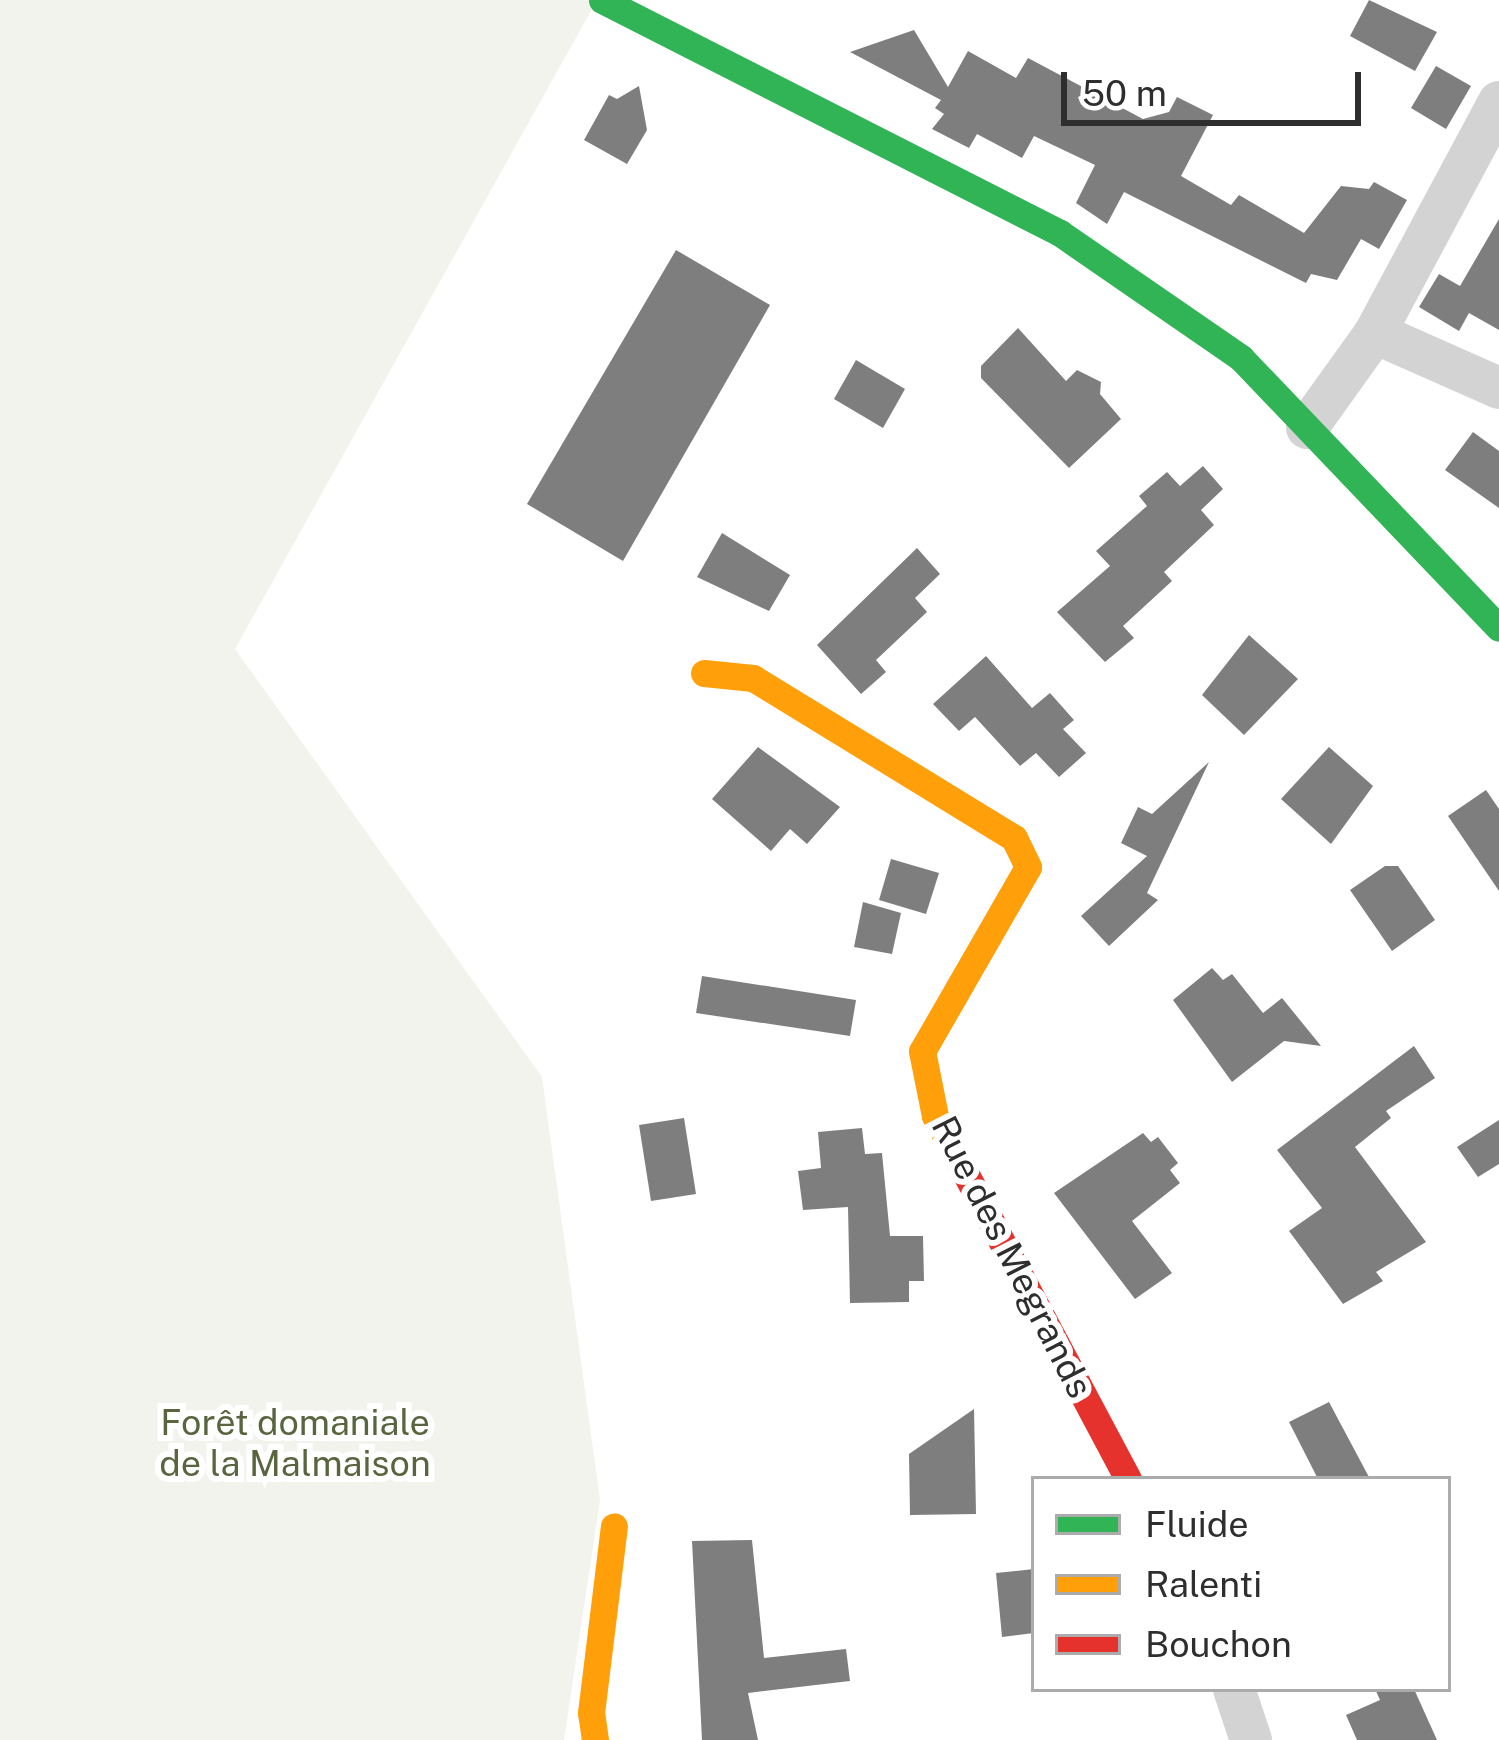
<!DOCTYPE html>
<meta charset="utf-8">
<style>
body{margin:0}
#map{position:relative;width:1499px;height:1740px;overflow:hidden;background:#fff;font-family:"Public Sans",sans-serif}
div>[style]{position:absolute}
.green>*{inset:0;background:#f2f3ec}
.building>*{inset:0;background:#7e7e7e}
.street>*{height:42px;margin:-21px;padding:0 21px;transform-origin:21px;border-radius:21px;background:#d3d3d3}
.fast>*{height:27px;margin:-13.5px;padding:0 13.5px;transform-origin:13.5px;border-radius:13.5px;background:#30b455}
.slow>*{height:27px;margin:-13.5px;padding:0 13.5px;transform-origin:13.5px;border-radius:13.5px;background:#ff9f0a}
.jam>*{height:27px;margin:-13.5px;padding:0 13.5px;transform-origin:13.5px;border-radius:13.5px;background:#e5322d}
span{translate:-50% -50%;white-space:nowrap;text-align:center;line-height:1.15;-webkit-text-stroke:12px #fff;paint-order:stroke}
.street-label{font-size:36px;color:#2e2e2e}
.park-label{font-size:36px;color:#59653f}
.legend{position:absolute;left:1031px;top:1476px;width:420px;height:216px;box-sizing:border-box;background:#fff;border:3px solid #ababab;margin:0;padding:15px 21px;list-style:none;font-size:36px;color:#2e2e2e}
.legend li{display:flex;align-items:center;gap:24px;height:60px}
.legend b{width:60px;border:3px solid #ababab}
.scale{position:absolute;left:1061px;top:72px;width:300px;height:54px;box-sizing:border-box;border:6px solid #2e2e2e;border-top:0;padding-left:15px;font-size:36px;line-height:42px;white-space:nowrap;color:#2e2e2e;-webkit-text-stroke:9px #fff;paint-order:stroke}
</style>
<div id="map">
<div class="green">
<i style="clip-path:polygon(0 0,597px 0,235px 649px,542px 1077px,600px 1500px,564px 1740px,0 1740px)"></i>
</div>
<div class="building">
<i style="clip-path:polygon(1369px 0,1437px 32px,1415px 71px,1350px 36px)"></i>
<i style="clip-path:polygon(914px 30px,948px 87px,968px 51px,1016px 78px,1028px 58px,1143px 119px,1169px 112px,1177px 97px,1213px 115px,1181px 176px,1231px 205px,1239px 195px,1304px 233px,1341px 186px,1369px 189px,1374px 182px,1407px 200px,1379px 249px,1361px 239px,1337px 280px,1311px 274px,1306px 283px,1124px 192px,1107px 224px,1076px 203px,1095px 165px,1034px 136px,1022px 158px,977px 134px,969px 148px,932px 129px,944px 114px,935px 108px,941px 100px,850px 52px)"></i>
<i style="clip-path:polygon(1436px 66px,1471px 86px,1446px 129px,1411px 108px)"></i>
<i style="clip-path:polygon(639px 86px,647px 130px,627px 164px,584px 140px,609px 95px,617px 99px)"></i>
<i style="clip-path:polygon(1499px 219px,1499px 330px,1469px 313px,1459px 331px,1419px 307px,1439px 274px,1460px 286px)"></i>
<i style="clip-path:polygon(676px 250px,770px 305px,623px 561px,527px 504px)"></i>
<i style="clip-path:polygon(1018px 328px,1066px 381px,1077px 370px,1101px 382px,1100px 394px,1121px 419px,1069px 468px,981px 378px,981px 366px)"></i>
<i style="clip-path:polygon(856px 360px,905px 389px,883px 428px,834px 399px)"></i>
<i style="clip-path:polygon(1473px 432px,1499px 451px,1499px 508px,1445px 470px)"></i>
<i style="clip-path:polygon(1203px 466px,1223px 489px,1201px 510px,1214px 525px,1164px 572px,1172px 581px,1123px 626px,1134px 638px,1105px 662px,1057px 612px,1110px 566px,1096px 551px,1147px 506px,1139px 496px,1167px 472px,1180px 486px)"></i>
<i style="clip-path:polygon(722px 533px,790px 575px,769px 611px,697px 577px)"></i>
<i style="clip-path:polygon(917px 548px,940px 574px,915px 598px,927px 612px,876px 660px,886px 672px,861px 694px,817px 645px)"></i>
<i style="clip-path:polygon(1249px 635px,1298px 679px,1244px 735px,1202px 695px)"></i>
<i style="clip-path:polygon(986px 656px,1032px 708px,1050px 693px,1074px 720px,1063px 729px,1086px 753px,1059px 777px,1036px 753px,1020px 766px,975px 717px,959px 731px,933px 704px)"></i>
<i style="clip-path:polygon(758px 747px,840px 807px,807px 844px,790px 829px,771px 851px,712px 799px)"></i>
<i style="clip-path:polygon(1329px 747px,1373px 786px,1331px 844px,1281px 799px)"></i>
<i style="clip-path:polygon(1209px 762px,1147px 893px,1158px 900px,1109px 946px,1081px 916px,1147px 856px,1121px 843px,1138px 807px,1152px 814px)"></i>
<i style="clip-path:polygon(1486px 790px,1499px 809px,1499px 891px,1448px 816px)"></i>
<i style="clip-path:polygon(891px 859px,939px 873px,926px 914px,879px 900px)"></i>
<i style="clip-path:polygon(1385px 866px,1398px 866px,1435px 920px,1392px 951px,1350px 890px)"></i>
<i style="clip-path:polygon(863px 902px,901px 913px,892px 954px,854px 947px)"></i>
<i style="clip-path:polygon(1212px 968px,1223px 980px,1232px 974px,1263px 1013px,1282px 998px,1321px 1046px,1284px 1041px,1232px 1082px,1173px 1000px)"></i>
<i style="clip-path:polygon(702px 976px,856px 1000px,850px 1036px,696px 1013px)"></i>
<i style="clip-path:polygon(1414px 1046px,1435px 1078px,1386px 1111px,1391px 1118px,1355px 1147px,1426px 1242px,1376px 1272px,1383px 1281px,1343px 1304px,1289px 1231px,1322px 1208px,1277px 1150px)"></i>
<i style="clip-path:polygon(684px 1118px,696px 1194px,651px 1201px,639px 1125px)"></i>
<i style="clip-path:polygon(1499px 1120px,1499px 1164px,1478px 1177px,1457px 1147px)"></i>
<i style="clip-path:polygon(862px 1128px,865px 1154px,882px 1153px,890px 1236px,923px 1236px,924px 1281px,909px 1281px,909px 1302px,850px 1303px,848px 1207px,803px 1210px,798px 1171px,821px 1168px,818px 1132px)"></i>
<i style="clip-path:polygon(1143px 1133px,1151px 1142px,1158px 1137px,1178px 1163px,1170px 1170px,1180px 1183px,1132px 1221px,1172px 1273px,1135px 1299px,1054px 1193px)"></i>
<i style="clip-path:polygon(1329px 1402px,1370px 1479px,1318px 1479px,1289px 1422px)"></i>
<i style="clip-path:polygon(974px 1409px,976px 1514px,910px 1515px,909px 1454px)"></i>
<i style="clip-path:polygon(752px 1540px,764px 1658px,846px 1649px,850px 1681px,748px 1693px,758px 1740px,702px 1740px,692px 1541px)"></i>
<i style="clip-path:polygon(1034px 1569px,1034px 1633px,1002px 1637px,996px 1573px)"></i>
<i style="clip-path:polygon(1375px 1689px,1414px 1689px,1437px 1740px,1357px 1740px,1346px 1715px,1380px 1700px)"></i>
</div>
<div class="street">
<i style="left:1375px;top:333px;width:136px;rotate:23.9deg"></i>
<i style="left:1307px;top:428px;width:117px;rotate:-54.4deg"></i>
<i style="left:1375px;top:333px;width:262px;rotate:-61.8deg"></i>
<i style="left:1234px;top:1689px;width:54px;rotate:71.6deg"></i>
</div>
<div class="fast">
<i style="left:602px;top:0;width:514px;rotate:26.96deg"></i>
<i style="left:1060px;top:233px;width:220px;rotate:34.6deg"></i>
<i style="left:1241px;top:358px;width:373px;rotate:46.3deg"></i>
</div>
<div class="slow">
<i style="left:704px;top:673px;width:49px;rotate:5.8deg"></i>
<i style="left:753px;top:678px;width:306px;rotate:31.5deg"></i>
<i style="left:1014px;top:838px;width:32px;rotate:64deg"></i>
<i style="left:1028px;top:867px;width:212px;rotate:119.9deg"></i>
<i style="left:922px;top:1051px;width:66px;rotate:78.7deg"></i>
<i style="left:935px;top:1116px;width:36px;rotate:62deg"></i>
<i style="left:595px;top:1740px;width:27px;rotate:-98deg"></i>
<i style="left:591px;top:1713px;width:188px;rotate:-83deg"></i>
</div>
<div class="jam">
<i style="left:952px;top:1148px;width:375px;rotate:62deg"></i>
</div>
<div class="street-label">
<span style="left:1012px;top:1257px;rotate:63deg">Rue des Megrands</span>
</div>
<div class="park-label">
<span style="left:295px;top:1443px">Forêt domaniale<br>de la Malmaison</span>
</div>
<ul class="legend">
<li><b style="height:15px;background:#30b455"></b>Fluide</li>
<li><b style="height:15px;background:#ff9f0a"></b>Ralenti</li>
<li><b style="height:15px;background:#e5322d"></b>Bouchon</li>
</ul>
<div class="scale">50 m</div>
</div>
